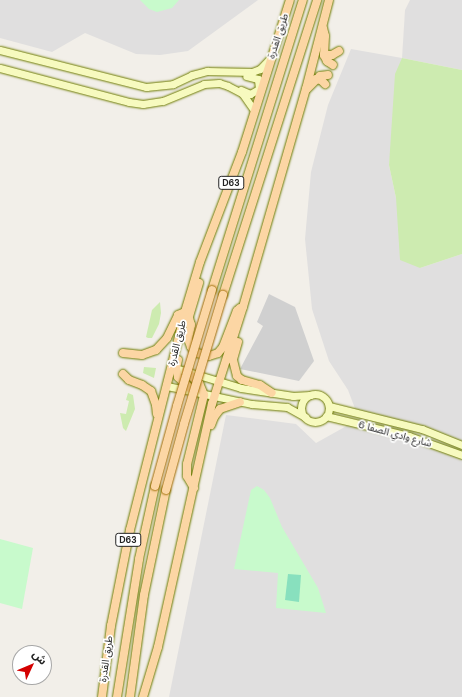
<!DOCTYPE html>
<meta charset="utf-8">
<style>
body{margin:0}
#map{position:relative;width:462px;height:697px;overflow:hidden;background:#f2efe9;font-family:"DM Sans","Noto Sans Arabic",sans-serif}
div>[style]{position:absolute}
.residential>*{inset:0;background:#e0dfdf}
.religious>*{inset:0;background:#d0d0d0}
.grass>*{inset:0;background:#cdebb0}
.park>*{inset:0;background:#c8facc}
.pitch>*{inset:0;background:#88e0be}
.roads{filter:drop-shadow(0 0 1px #707d05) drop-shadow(0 0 1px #707d05)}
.secondary>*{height:7px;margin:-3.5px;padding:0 3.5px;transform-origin:3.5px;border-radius:3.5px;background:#f7fabf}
.secondary>.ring{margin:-3.5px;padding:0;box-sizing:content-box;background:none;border:7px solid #f7fabf;border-radius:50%}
.primary>*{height:8px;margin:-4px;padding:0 4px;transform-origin:4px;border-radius:4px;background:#fcd6a4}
.bridges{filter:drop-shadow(0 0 1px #a06b00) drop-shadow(0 0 1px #a06b00)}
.primary-bridge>*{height:8px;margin:-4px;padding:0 4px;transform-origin:4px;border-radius:4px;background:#fcd6a4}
span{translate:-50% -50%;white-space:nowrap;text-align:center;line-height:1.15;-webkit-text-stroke:3.5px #fff;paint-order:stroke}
.shield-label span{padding:1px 3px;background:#fff;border:1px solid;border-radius:3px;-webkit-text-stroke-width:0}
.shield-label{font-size:9px;color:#222;font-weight:700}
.street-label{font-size:10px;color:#222}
.north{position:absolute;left:12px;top:645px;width:40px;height:40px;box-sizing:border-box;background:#fff;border:1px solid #a7a7a7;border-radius:50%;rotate:46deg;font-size:11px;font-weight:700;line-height:16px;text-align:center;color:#222}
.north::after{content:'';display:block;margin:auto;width:14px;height:18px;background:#d40000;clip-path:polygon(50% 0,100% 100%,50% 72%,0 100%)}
</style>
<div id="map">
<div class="residential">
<i style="clip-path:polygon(0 0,258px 0,188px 51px,160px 55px,136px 54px,85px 33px,52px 52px,0 38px)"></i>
<i style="clip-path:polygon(410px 0,462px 0,462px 70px,402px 58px,389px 165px,396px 198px,420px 268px,462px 254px,462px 697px,169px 697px,226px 415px,296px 424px,316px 443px,359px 419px,348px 390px,329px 361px,312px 309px,305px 239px,311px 172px,328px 105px,351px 49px,402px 58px,405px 10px)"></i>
</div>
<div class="religious">
<i style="clip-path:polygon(269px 294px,295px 307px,314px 361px,299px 381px,240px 369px,263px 326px,257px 322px)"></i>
</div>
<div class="grass">
<i style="clip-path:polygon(402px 58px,462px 70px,462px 254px,420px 268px,400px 260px,396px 198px,389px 165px,395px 74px)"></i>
<i style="clip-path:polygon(160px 302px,161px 313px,159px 324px,152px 338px,148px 338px,146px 337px,152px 310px)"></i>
<i style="clip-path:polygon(144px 367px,156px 368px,154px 378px,143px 373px)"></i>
<i style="clip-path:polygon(128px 393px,133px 395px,135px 409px,126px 431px,123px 428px,120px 413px,126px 414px,129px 401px,126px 400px)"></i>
</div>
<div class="park">
<i style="clip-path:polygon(140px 0,179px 0,172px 8px,157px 12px,149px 9px)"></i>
<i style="clip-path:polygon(257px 486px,264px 490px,270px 498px,282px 527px,318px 588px,326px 613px,276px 608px,278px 573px,234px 569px,251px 490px)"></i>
<i style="clip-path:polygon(0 539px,33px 548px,22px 609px,0 603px)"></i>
</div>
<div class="pitch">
<i style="clip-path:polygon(288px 574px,301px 575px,299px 602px,285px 600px)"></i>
</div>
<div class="roads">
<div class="secondary">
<i style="left:0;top:50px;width:151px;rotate:14.2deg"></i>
<i style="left:146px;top:87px;width:27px;rotate:-6deg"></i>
<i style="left:173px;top:84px;width:21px;rotate:-25deg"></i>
<i style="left:192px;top:75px;width:16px;rotate:-15deg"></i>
<i style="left:207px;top:71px;width:45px;rotate:1.3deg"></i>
<i style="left:252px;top:72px;width:9px;rotate:-21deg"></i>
<i style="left:260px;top:69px;width:16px;rotate:-47deg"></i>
<i style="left:0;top:68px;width:133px;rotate:14.8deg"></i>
<i style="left:129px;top:102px;width:14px;rotate:8deg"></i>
<i style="left:143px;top:104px;width:20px;rotate:-9deg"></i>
<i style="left:163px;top:101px;width:44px;rotate:-22.5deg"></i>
<i style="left:204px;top:84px;width:15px;rotate:-4deg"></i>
<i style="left:219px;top:83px;width:9px;rotate:18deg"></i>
<i style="left:228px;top:86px;width:16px;rotate:27deg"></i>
<i style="left:242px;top:93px;width:21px;rotate:55deg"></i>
<i style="left:241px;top:90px;width:10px;rotate:24deg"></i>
<i style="left:250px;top:94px;width:10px;rotate:-29deg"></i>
<i style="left:259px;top:89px;width:10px;rotate:-96deg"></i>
<i style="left:258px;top:79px;width:12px;rotate:-166deg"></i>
<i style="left:172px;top:367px;width:72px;rotate:16.9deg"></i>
<i style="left:241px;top:388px;width:53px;rotate:8.7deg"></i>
<i style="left:293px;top:396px;width:17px;rotate:-3deg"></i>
<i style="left:167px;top:386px;width:87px;rotate:12deg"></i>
<i style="left:252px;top:404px;width:35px;rotate:5deg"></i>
<i style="left:287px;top:407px;width:21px;rotate:29deg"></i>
<i class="ring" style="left:301px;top:394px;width:21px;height:21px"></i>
<i style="left:329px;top:406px;width:96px;rotate:13.9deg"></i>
<i style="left:422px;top:429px;width:43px;rotate:21.8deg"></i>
<i style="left:326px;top:416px;width:85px;rotate:13.5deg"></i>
<i style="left:409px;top:436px;width:56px;rotate:19.7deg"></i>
</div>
<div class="primary">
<i style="left:323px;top:28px;width:8px;rotate:76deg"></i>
<i style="left:325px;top:36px;width:19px;rotate:93deg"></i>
<i style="left:324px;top:55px;width:7px;rotate:63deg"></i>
<i style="left:327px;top:61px;width:7px;rotate:34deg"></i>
<i style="left:324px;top:55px;width:8px"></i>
<i style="left:332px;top:55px;width:8px;rotate:-30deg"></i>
<i style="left:316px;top:79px;width:5px;rotate:11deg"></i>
<i style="left:321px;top:80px;width:6px;rotate:45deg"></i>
<i style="left:307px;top:89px;width:18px;rotate:-45deg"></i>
<i style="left:320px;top:76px;width:8px;rotate:-7deg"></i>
<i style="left:212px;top:290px;width:304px;rotate:-72.6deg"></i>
<i style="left:223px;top:295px;width:310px;rotate:-72.3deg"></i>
<i style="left:189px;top:318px;width:7px;rotate:74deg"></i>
<i style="left:191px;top:325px;width:14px;rotate:102deg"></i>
<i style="left:188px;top:339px;width:9px;rotate:69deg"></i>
<i style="left:191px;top:347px;width:8px;rotate:45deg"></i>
<i style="left:197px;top:353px;width:12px;rotate:14deg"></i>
<i style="left:209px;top:356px;width:9px;rotate:-18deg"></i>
<i style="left:218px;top:353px;width:8px;rotate:-50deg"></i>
<i style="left:223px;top:347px;width:39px;rotate:-69deg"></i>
<i style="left:237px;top:311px;width:4px;rotate:-45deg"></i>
<i style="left:187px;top:323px;width:42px;rotate:-73.3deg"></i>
<i style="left:238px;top:342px;width:19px;rotate:106deg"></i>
<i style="left:233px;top:360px;width:16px;rotate:76deg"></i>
<i style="left:237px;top:376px;width:6px;rotate:39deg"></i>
<i style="left:242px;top:380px;width:19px;rotate:16deg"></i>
<i style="left:260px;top:385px;width:14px;rotate:34deg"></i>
<i style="left:123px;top:353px;width:19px;rotate:6deg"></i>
<i style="left:142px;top:355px;width:15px;rotate:-20deg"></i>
<i style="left:156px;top:350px;width:16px;rotate:-47deg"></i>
<i style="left:167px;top:338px;width:25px;rotate:-64deg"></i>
<i style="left:178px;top:315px;width:8px;rotate:-23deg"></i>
<i style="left:178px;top:360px;width:8px;rotate:104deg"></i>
<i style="left:176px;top:368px;width:9px;rotate:77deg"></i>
<i style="left:178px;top:377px;width:22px;rotate:43deg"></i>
<i style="left:186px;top:371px;width:18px;rotate:43deg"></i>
<i style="left:199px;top:383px;width:13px;rotate:67deg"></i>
<i style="left:204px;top:395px;width:71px;rotate:103.8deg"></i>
<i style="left:187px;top:464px;width:12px;rotate:90deg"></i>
<i style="left:187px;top:476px;width:14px;rotate:60deg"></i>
<i style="left:123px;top:374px;width:8px;rotate:45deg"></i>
<i style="left:129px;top:380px;width:14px;rotate:21deg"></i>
<i style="left:142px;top:385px;width:11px;rotate:34deg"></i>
<i style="left:151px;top:391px;width:15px;rotate:70deg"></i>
<i style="left:156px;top:405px;width:9px;rotate:84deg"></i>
<i style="left:211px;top:425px;width:9px;rotate:-69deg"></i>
<i style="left:214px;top:417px;width:10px;rotate:-53deg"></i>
<i style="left:220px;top:409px;width:21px;rotate:-19deg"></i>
<i style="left:102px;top:697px;width:72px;rotate:-82.8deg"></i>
<i style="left:111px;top:626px;width:98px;rotate:-78.8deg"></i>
<i style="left:130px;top:530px;width:225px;rotate:-75.8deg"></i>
<i style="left:185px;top:312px;width:52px;rotate:-73.3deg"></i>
<i style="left:200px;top:262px;width:118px;rotate:-69.1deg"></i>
<i style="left:242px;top:152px;width:159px;rotate:-72.5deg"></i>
<i style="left:117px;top:697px;width:140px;rotate:-80.9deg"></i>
<i style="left:139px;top:559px;width:75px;rotate:-77.6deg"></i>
<i style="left:130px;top:697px;width:103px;rotate:-82.2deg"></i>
<i style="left:144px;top:595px;width:107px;rotate:-78.2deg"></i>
<i style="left:143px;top:697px;width:52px;rotate:-73.3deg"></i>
<i style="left:158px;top:647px;width:249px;rotate:-77.5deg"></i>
<i style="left:212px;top:404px;width:102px;rotate:-72.3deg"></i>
<i style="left:243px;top:307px;width:227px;rotate:-73.9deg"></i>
<i style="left:306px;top:89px;width:92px;rotate:-75.5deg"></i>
</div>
</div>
<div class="bridges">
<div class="primary-bridge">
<i style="left:155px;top:486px;width:83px;rotate:-74.6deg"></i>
<i style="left:177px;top:406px;width:121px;rotate:-73.2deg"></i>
<i style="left:166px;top:490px;width:68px;rotate:-74.7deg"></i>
<i style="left:184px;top:424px;width:135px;rotate:-73.2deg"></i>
</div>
</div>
<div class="shield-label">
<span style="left:231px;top:183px">D63</span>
<span style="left:128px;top:540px">D63</span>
</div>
<div class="street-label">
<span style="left:278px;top:36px;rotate:-72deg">طريق القدرة</span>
<span style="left:177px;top:343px;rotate:-76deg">طريق القدرة</span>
<span style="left:395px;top:434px;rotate:15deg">شارع وادي الصفا 6</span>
<span style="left:106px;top:659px;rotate:-82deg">طريق القدرة</span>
</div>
<div class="north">ش</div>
</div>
